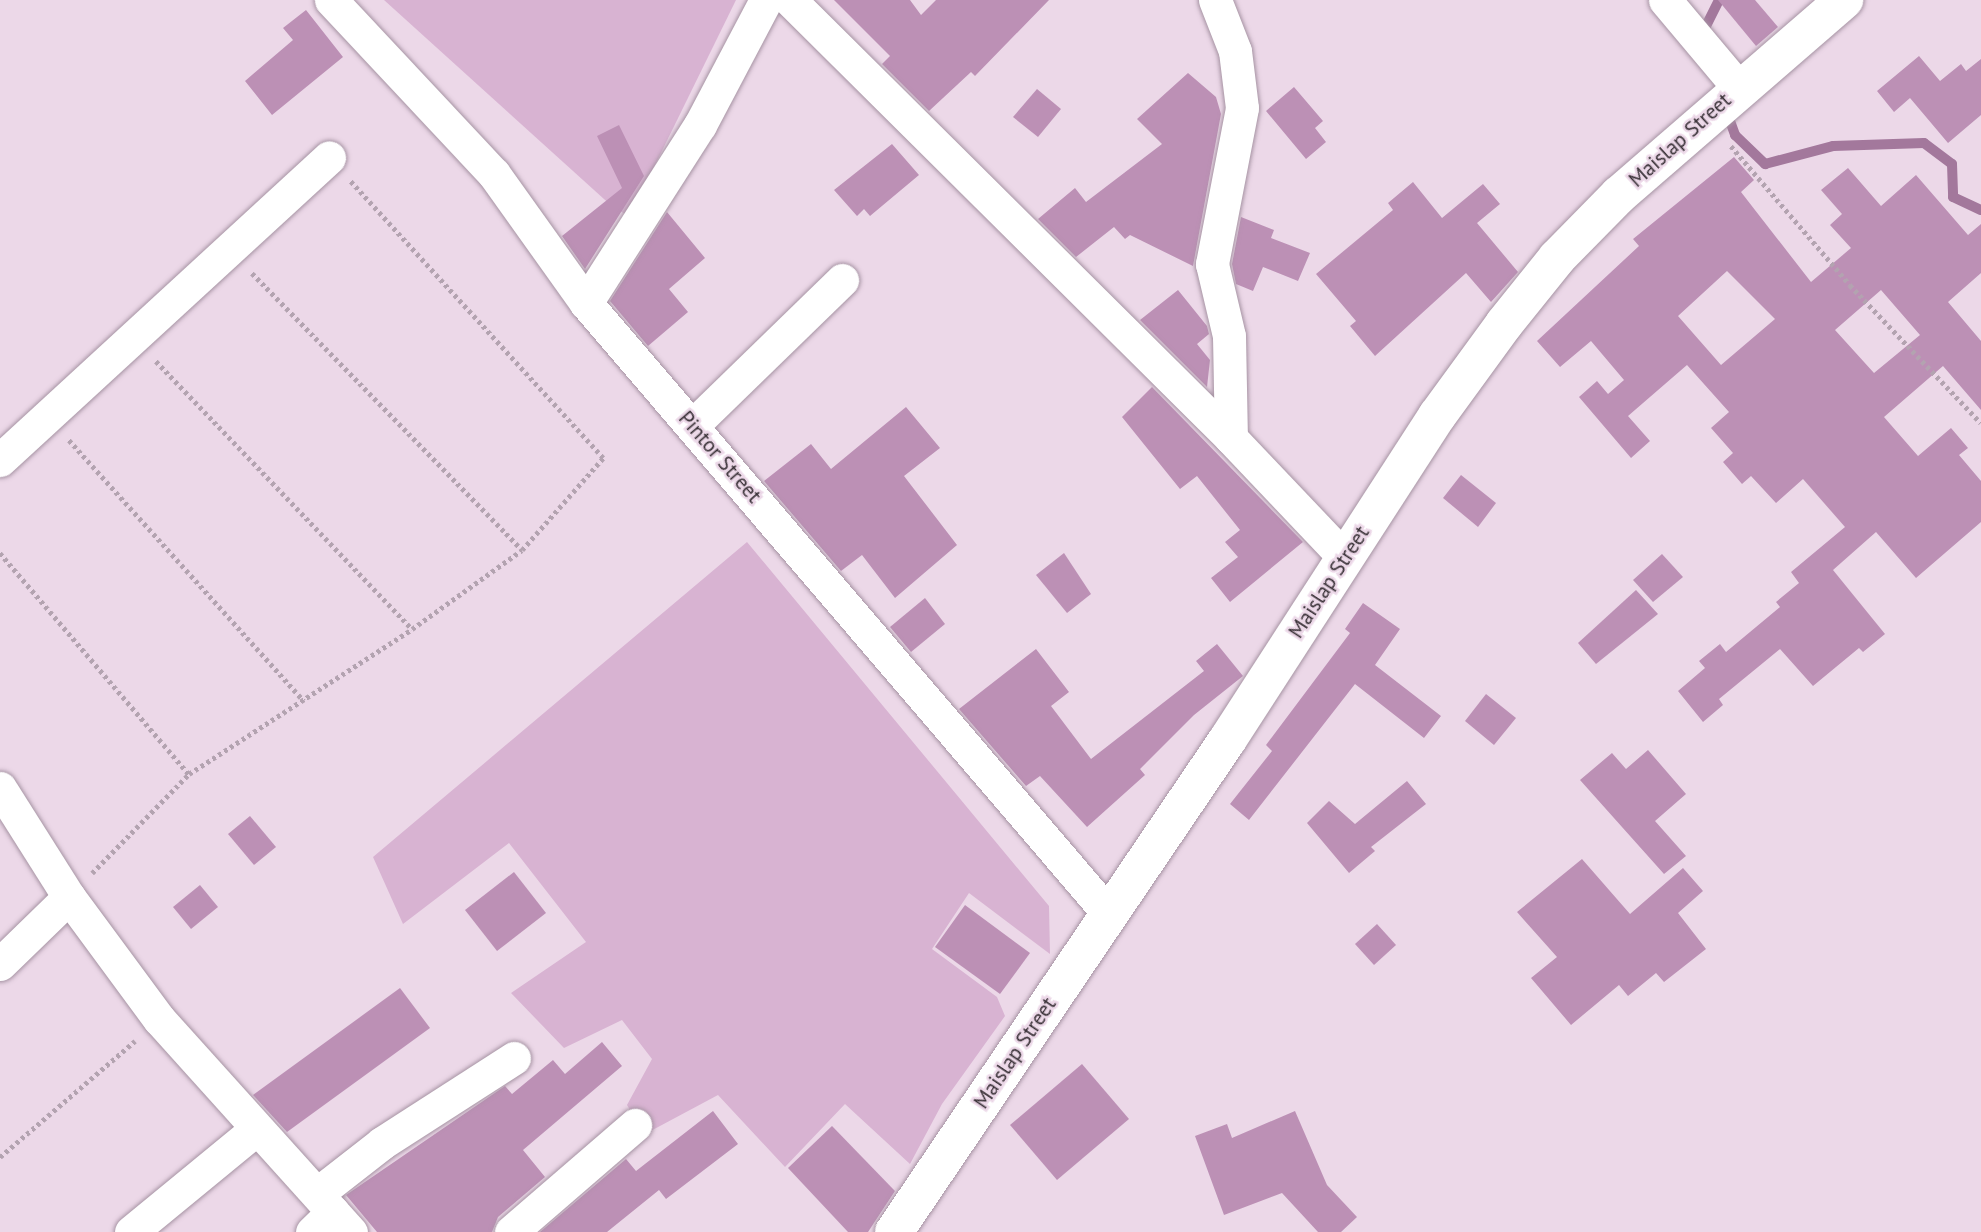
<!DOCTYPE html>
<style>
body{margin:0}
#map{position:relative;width:1981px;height:1232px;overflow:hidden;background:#ecd8e8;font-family:"PT Sans",sans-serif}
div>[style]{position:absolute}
.green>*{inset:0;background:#d8b3d2}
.stream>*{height:10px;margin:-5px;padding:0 5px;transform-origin:5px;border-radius:5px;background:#a3789c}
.building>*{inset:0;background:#bc90b5}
.path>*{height:4.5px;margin-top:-2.25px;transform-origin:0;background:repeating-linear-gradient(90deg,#b3a3b0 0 3.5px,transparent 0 7px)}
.roads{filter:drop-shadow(0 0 2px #a693a3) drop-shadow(0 0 2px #a693a3)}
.minor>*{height:33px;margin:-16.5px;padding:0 16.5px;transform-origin:16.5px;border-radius:16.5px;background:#fff}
.major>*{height:38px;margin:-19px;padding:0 19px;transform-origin:19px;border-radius:19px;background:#fff}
span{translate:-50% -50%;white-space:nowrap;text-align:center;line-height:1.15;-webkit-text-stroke:5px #ecd8e8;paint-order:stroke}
.street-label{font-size:21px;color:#383036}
</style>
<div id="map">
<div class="green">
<i style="clip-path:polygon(384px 0,736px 0,630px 216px,615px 209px)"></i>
<i style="clip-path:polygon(747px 542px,1049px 906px,1050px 954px,969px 893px,932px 949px,997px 997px,1005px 1016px,942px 1104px,910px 1164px,845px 1104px,785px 1167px,718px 1095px,645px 1134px,627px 1105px,652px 1059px,622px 1020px,564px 1048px,511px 993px,586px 942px,509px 843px,403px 924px,373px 857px)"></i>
</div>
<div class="stream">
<i style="left:1701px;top:36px;width:40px;rotate:-63.4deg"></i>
<i style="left:1726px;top:110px;width:27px;rotate:70deg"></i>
<i style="left:1735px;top:135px;width:42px;rotate:44deg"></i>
<i style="left:1765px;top:164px;width:70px;rotate:-14.8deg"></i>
<i style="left:1833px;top:146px;width:91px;rotate:-1.9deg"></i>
<i style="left:1924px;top:143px;width:35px;rotate:37deg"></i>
<i style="left:1952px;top:164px;width:33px;rotate:88deg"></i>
<i style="left:1953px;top:197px;width:31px;rotate:25deg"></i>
</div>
<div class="building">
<i style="clip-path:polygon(834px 0,910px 0,921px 15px,936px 0,1049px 0,975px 76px,971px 72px,929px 111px,882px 64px,890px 56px)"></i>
<i style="clip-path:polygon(1718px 0,1755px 0,1778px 27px,1756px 46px)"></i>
<i style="clip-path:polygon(306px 10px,343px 57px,272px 115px,245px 81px,293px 40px,283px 28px)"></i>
<i style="clip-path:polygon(1919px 56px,1940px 81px,1961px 64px,1966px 71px,1981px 59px,1981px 115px,1948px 143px,1910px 98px,1894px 112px,1877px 91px)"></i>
<i style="clip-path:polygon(1188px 73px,1216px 97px,1221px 114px,1193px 266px,1130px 235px,1125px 239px,1114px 227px,1076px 257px,1038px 219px,1075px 188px,1086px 202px,1162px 144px,1137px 119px)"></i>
<i style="clip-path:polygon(1294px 87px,1323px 121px,1315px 128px,1326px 142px,1306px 159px,1266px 111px)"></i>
<i style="clip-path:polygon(1037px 89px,1061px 109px,1038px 137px,1013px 117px)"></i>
<i style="clip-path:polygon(619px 125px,644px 176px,585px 269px,562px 236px,622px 188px,597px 136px)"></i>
<i style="clip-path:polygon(892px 144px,919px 175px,870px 216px,864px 209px,857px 216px,834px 190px)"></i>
<i style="clip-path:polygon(evenodd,1734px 157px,1754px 180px,1741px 192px,1811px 282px,1851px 248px,1830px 225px,1842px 214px,1821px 190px,1848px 168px,1881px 206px,1916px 175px,1968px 235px,1981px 224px,1981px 273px,1948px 302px,1981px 341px,1981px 410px,1943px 366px,1884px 417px,1918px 456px,1951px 428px,1968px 448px,1959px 455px,1981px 481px,1981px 522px,1916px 578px,1876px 532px,1833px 570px,1885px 634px,1863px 652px,1859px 648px,1813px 686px,1780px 649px,1719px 699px,1723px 705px,1703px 722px,1678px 691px,1705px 668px,1699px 661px,1720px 644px,1726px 652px,1780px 607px,1776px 602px,1799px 583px,1791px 572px,1845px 527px,1803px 479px,1776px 503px,1751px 476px,1742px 484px,1723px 462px,1733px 453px,1711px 428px,1729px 412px,1687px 365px,1628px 416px,1650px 441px,1631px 458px,1579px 397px,1597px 381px,1608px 394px,1624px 380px,1591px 341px,1560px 367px,1537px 341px,1639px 246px,1633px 239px,1734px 157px,1727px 271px,1775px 319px,1721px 365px,1678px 316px,1727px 271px,1734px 157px,1881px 290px,1920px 335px,1874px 373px,1835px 330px,1881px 290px)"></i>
<i style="clip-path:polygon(1413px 182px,1442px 218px,1483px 184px,1500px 204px,1477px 223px,1518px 272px,1491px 302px,1466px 273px,1375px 356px,1350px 326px,1356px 321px,1316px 274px,1393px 210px,1388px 203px)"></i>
<i style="clip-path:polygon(667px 212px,705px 258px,669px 289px,688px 312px,648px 346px,610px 301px)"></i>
<i style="clip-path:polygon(1241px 217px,1274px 230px,1271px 238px,1310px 253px,1298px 281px,1263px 267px,1253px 291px,1236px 284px,1232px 264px)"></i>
<i style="clip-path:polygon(1178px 290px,1207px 326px,1209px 334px,1197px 344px,1210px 360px,1207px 387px,1140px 320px)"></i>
<i style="clip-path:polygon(1152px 387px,1303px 542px,1230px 602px,1211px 578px,1238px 557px,1225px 542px,1240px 530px,1197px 476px,1180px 489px,1122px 417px)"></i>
<i style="clip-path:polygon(906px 407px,940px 448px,904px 476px,957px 545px,895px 598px,862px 555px,841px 571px,764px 481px,811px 444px,831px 469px)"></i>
<i style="clip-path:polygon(1461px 475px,1496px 503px,1478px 527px,1443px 498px)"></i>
<i style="clip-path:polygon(1064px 553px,1091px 594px,1067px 613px,1036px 575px)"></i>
<i style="clip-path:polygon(1662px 554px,1683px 577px,1653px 602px,1633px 580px)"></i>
<i style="clip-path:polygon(1636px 590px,1658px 614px,1596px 664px,1578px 643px)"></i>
<i style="clip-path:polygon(925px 598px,945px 624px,911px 652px,890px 627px)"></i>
<i style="clip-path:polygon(1363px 603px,1400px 629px,1375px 665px,1441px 716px,1424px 738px,1355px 684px,1249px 820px,1230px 804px,1272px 751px,1266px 745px,1350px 633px,1345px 629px)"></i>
<i style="clip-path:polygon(1217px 644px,1243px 676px,1194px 715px,1140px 769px,1145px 775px,1087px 827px,1040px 776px,1026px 786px,959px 709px,1036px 649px,1069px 692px,1051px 706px,1091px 759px,1204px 671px,1196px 661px)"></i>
<i style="clip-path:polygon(1486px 694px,1516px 718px,1494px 745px,1465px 721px)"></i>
<i style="clip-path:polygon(1648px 750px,1686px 794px,1655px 821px,1686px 856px,1664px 874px,1580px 780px,1612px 753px,1626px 769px)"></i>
<i style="clip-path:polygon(1407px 781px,1426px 804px,1371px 847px,1375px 851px,1349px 873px,1307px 823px,1329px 801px,1355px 824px)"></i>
<i style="clip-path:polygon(250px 816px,276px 847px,254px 865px,228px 834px)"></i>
<i style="clip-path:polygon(1582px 859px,1630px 914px,1683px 868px,1703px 891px,1678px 913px,1706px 949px,1664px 982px,1656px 973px,1628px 996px,1619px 985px,1571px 1025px,1531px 978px,1557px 957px,1517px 912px)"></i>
<i style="clip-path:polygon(514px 872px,546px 913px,497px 951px,465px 910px)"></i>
<i style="clip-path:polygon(200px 885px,218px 907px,191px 929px,173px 907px)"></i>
<i style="clip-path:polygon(965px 905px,1030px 953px,1000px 994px,935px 947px)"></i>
<i style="clip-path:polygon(1377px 924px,1396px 945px,1374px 965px,1355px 944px)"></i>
<i style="clip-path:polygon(400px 988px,430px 1028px,287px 1132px,253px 1095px)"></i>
<i style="clip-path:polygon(602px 1042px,622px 1066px,523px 1150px,545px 1177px,498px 1217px,492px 1232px,377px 1232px,346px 1195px,505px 1086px,512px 1094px,553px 1060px,565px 1074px)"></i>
<i style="clip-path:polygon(1082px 1064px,1129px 1119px,1057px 1180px,1010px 1125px)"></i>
<i style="clip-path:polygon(713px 1111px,738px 1144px,666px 1199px,659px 1190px,607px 1232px,540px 1232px,626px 1159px,636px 1171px)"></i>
<i style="clip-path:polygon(1295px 1111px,1327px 1185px,1357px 1217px,1341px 1232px,1318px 1232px,1282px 1193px,1224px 1215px,1195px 1136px,1227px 1124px,1232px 1138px)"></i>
<i style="clip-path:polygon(832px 1126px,895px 1191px,868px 1232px,848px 1232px,788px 1168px)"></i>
</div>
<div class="path">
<i style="left:1731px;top:146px;width:183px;rotate:49.4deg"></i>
<i style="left:1850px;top:285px;width:190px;rotate:46.5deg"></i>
<i style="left:252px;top:273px;width:387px;rotate:45.7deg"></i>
<i style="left:156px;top:361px;width:371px;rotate:46.3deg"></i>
<i style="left:69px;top:440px;width:351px;rotate:48deg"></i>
<i style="left:0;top:553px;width:291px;rotate:49.5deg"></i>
<i style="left:92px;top:873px;width:139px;rotate:-45.6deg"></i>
<i style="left:189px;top:774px;width:266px;rotate:-33deg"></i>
<i style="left:412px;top:629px;width:135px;rotate:-35.7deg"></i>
<i style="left:522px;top:550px;width:123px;rotate:-48.6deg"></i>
<i style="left:603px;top:458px;width:375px;rotate:-132.4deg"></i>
<i style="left:0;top:1157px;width:178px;rotate:-40.7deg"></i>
</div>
<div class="roads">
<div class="minor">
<i style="left:331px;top:0;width:238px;rotate:46.9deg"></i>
<i style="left:494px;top:174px;width:158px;rotate:54.5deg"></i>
<i style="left:586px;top:303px;width:804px;rotate:49.44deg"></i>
<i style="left:790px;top:0;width:622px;rotate:44.8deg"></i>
<i style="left:1215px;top:0;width:55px;rotate:68.6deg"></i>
<i style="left:1235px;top:51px;width:57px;rotate:83deg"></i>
<i style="left:1242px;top:108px;width:159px;rotate:100.9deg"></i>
<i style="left:1212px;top:264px;width:74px;rotate:76.7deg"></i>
<i style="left:1229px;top:336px;width:102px;rotate:88.9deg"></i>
<i style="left:1231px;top:438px;width:166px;rotate:46.5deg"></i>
<i style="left:1665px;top:0;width:114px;rotate:50deg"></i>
<i style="left:586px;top:303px;width:211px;rotate:-57.4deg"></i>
<i style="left:700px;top:125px;width:141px;rotate:-62.2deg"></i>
<i style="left:693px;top:425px;width:208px;rotate:-44.2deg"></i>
<i style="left:0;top:460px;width:447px;rotate:-42.6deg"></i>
<i style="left:0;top:788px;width:129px;rotate:57.7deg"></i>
<i style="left:69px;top:897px;width:152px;rotate:53.6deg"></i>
<i style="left:159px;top:1019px;width:287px;rotate:48deg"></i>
<i style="left:0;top:964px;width:96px;rotate:-44.2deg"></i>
<i style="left:318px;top:1193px;width:81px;rotate:-38deg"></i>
<i style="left:382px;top:1143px;width:157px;rotate:-32.8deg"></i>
<i style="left:131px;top:1232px;width:161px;rotate:-39.4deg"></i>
<i style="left:312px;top:1232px;width:29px;rotate:-44deg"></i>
<i style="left:511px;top:1232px;width:164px;rotate:-40.8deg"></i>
</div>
<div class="major">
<i style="left:894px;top:1232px;width:595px;rotate:-55.88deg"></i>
<i style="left:1228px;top:739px;width:385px;rotate:-57.1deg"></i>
<i style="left:1437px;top:416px;width:114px;rotate:-53.9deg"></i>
<i style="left:1504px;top:324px;width:85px;rotate:-51.2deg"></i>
<i style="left:1557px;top:258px;width:88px;rotate:-45.5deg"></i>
<i style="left:1619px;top:195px;width:298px;rotate:-40.9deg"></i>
</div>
</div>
<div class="street-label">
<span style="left:1680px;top:140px;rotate:-42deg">Maislap Street</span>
<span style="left:720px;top:457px;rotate:49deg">Pintor Street</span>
<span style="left:1329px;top:582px;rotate:-57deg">Maislap Street</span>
<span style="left:1015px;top:1053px;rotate:-56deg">Maislap Street</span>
</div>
</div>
